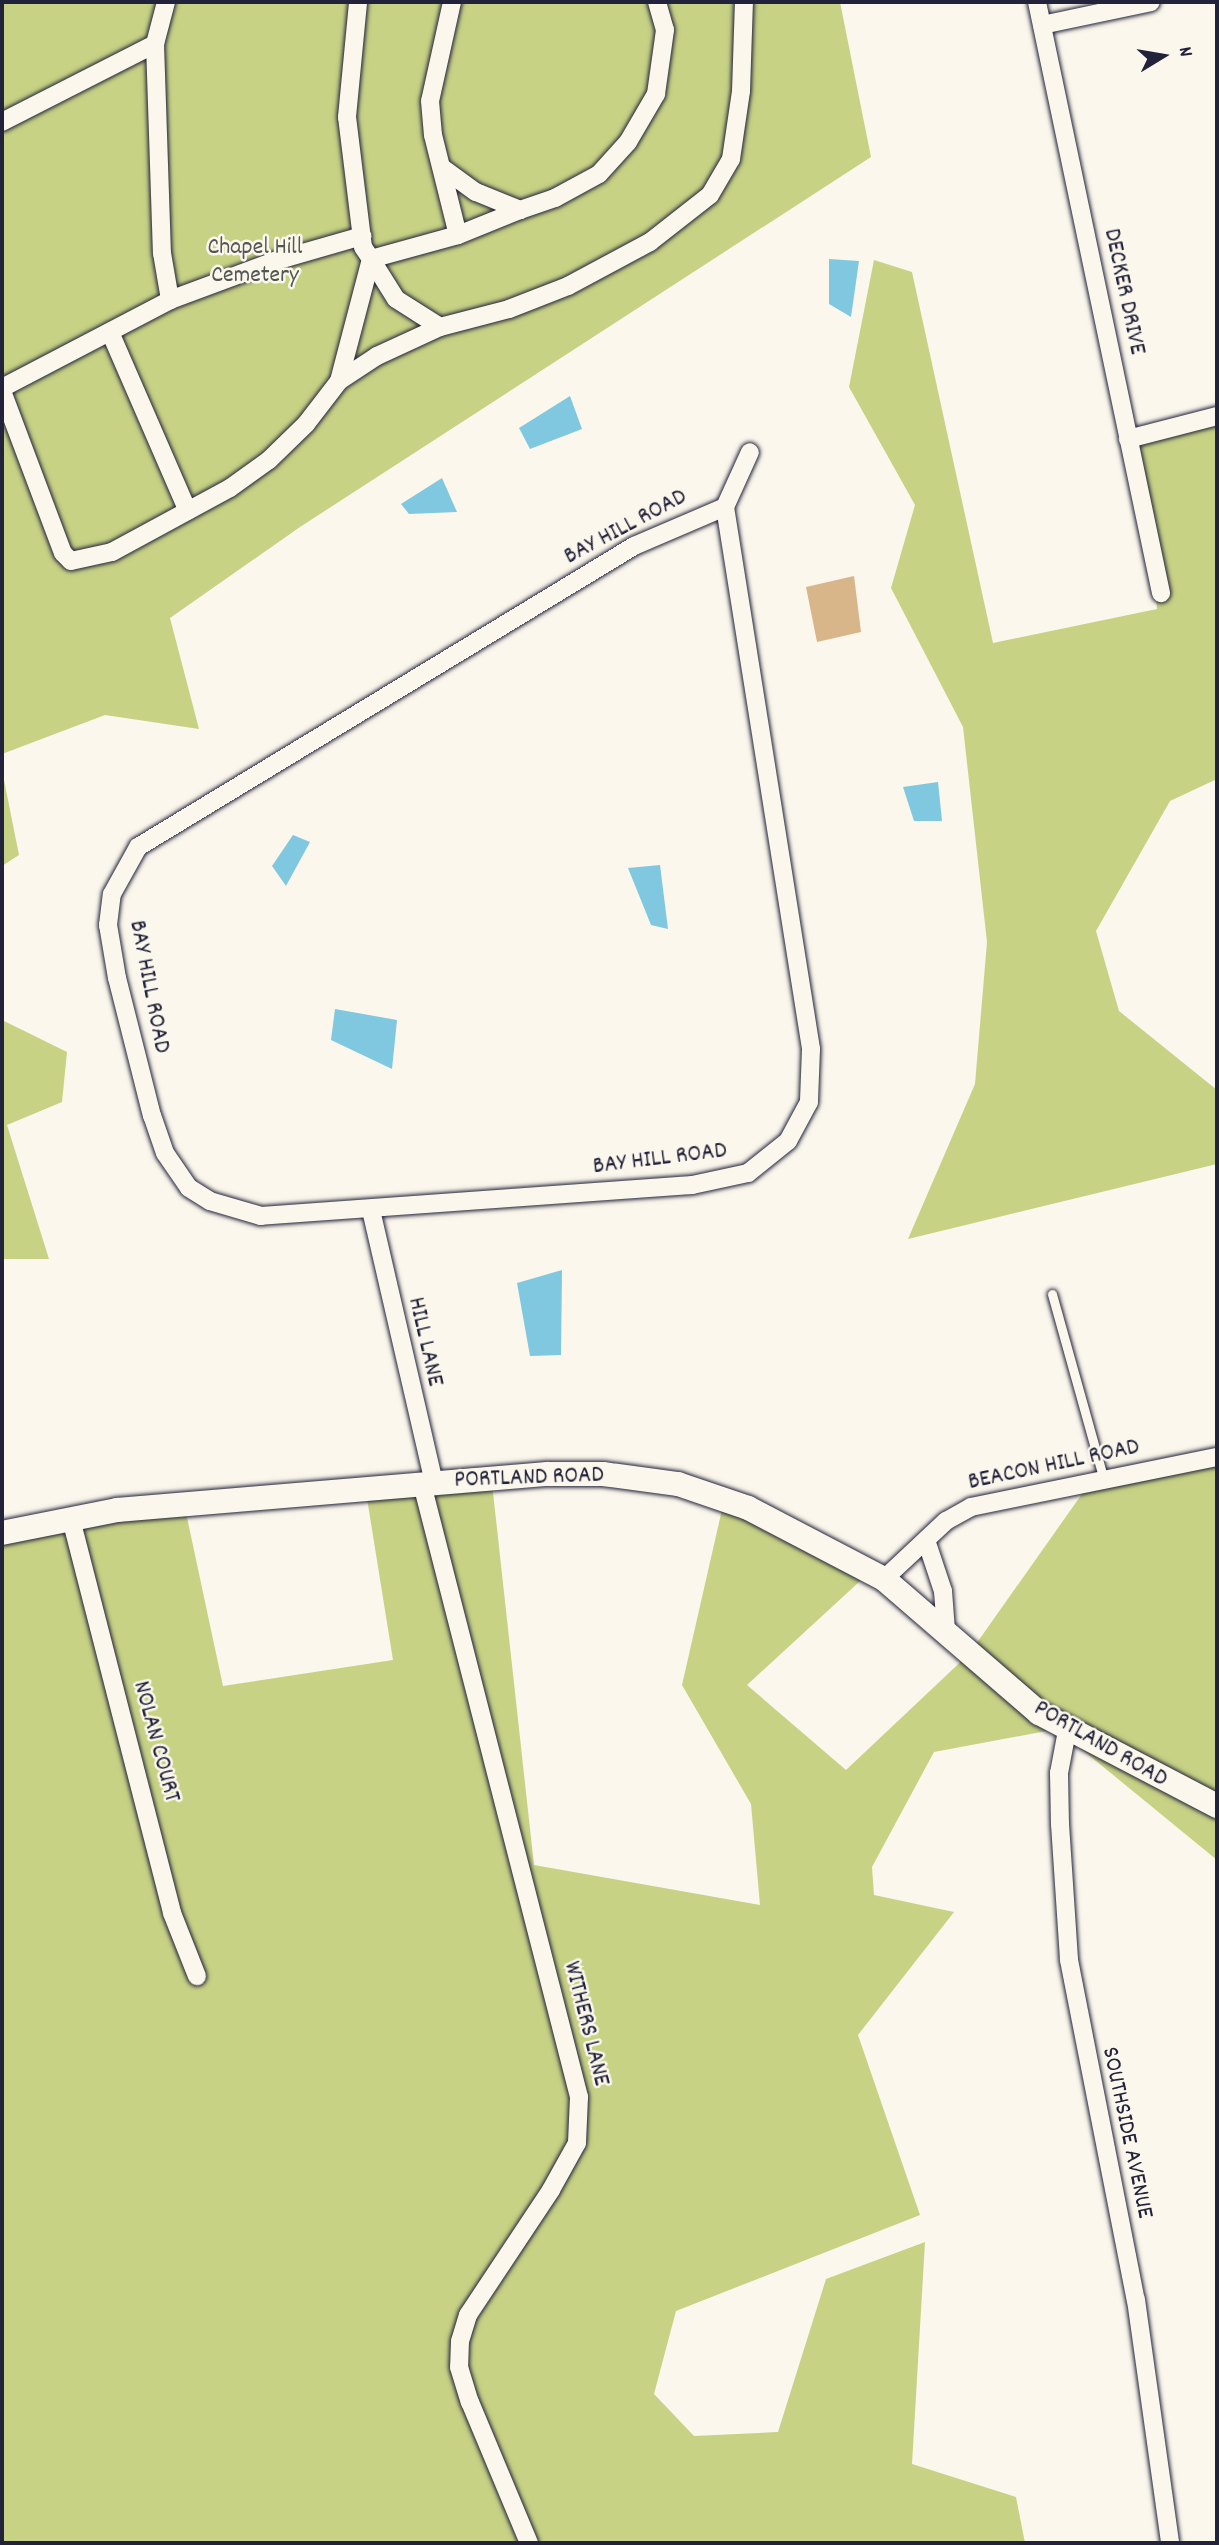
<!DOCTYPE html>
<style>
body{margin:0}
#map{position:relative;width:1219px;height:2545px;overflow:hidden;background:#fbf7ec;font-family:Dekko,sans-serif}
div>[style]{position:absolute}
.green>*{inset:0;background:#c7d285}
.water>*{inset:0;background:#7fc8df}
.building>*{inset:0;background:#d8b68a}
.roads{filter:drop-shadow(0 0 2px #22223b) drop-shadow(0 0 2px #22223b)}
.lane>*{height:9px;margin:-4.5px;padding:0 4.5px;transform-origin:4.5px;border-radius:4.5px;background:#fbf7ec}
.street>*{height:18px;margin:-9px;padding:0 9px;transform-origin:9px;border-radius:9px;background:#fbf7ec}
.secondary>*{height:24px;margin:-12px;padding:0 12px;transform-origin:12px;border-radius:12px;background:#fbf7ec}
span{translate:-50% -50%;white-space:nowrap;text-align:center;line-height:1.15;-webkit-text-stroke:5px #fbf7ec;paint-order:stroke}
.park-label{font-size:24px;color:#545751}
.street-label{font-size:24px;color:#22223b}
.frame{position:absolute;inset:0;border:4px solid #22223b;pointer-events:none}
.north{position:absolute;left:1128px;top:21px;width:70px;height:70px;-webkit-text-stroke:5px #fbf7ec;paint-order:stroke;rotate:79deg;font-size:19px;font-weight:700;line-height:28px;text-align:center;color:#22223b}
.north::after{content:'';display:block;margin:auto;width:24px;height:32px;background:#22223b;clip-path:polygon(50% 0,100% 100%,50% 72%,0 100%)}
</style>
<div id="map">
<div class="green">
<i style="clip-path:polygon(2px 2px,840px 2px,871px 157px,300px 527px,170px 618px,199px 729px,105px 715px,2px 754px)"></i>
<i style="clip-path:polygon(874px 260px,912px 272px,993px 643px,1157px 609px,1140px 444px,1217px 420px,1217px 779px,1170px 801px,1096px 931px,1119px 1011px,1217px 1090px,1217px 1164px,908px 1239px,975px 1084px,987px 942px,963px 727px,891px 588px,915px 505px,849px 387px)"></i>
<i style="clip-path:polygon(2px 770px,19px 855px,2px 866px)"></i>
<i style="clip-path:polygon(2px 1020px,67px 1052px,62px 1102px,7px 1125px,49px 1259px,2px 1259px)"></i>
<i style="clip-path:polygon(1217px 1463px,1217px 1860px,1057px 1729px,934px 1752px,872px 1867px,874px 1895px,954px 1912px,858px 2035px,920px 2215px,676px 2311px,654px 2394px,694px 2436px,778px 2432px,826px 2279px,925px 2242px,912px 2464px,1016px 2497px,1025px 2543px,2px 2543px,2px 1533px,185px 1508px,223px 1686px,393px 1660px,365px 1486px,491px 1474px,534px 1865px,760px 1905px,751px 1804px,682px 1685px,726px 1492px,871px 1571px,747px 1685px,846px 1770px,969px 1654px,1089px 1484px)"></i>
</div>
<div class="water">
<i style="clip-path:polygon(829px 259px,859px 261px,851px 317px,829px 304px)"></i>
<i style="clip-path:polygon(570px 396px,582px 429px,530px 449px,519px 428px)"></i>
<i style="clip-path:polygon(442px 478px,457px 512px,409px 514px,401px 504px)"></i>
<i style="clip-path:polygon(938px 782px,942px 821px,914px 821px,903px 787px)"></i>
<i style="clip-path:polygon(293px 835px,310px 842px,286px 886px,272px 866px)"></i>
<i style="clip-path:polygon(660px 865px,668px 929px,651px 925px,628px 868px)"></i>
<i style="clip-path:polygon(335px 1009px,397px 1020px,392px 1069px,331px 1040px)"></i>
<i style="clip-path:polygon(562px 1270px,561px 1355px,530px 1356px,517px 1283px)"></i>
</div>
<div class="building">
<i style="clip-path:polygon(854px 576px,861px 632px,817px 642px,806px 587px)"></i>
</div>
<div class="roads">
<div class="lane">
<i style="left:1052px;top:1294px;width:193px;rotate:74.4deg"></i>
</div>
<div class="street">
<i style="left:166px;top:2px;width:43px;rotate:104.7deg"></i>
<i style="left:155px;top:44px;width:209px;rotate:88.1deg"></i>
<i style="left:162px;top:253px;width:48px;rotate:80.3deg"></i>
<i style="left:452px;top:2px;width:101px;rotate:102.5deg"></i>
<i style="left:430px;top:101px;width:34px;rotate:85deg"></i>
<i style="left:433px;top:135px;width:103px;rotate:76deg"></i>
<i style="left:1037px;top:2px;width:604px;rotate:78.15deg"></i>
<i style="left:1042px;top:25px;width:111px;rotate:-11.9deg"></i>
<i style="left:2px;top:122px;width:172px;rotate:-27deg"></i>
<i style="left:444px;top:169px;width:39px;rotate:36deg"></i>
<i style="left:476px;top:192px;width:48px;rotate:22.2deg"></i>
<i style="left:520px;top:210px;width:37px;rotate:-19deg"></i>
<i style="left:555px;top:198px;width:50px;rotate:-28.6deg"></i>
<i style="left:599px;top:174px;width:43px;rotate:-47.8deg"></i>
<i style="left:628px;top:142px;width:56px;rotate:-59.7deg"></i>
<i style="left:656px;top:94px;width:65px;rotate:-82deg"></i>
<i style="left:665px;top:30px;width:29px;rotate:-106deg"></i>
<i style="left:520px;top:210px;width:67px;rotate:158deg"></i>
<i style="left:458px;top:235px;width:90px;rotate:164.6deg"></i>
<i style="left:371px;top:259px;width:47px;rotate:58deg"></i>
<i style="left:396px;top:299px;width:52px;rotate:32.5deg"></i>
<i style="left:440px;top:327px;width:71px;rotate:-14.6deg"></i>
<i style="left:509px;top:309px;width:63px;rotate:-21.3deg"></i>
<i style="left:568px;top:286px;width:93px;rotate:-28.2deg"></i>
<i style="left:650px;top:242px;width:76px;rotate:-38.1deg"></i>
<i style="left:710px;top:195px;width:42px;rotate:-59.7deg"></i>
<i style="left:731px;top:159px;width:69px;rotate:-81.6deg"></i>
<i style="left:741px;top:91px;width:89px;rotate:-88.1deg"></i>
<i style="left:110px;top:332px;width:195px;rotate:66.5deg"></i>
<i style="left:339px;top:381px;width:45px;rotate:-33.3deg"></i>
<i style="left:377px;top:356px;width:69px;rotate:-24.7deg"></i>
<i style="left:2px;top:388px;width:190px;rotate:-27.6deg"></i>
<i style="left:170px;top:300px;width:112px;rotate:-20.4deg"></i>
<i style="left:275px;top:261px;width:91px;rotate:-16deg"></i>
<i style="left:2px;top:391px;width:173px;rotate:69.4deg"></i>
<i style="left:63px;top:553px;width:11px;rotate:45deg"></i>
<i style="left:71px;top:561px;width:42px;rotate:-12.4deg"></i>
<i style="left:112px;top:552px;width:134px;rotate:-28.5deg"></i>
<i style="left:230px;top:488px;width:48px;rotate:-35.7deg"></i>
<i style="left:269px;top:460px;width:52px;rotate:-44.2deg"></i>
<i style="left:306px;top:424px;width:54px;rotate:-52.5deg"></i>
<i style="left:339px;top:381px;width:126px;rotate:-75.3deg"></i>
<i style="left:371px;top:259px;width:14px;rotate:-124deg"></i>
<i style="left:363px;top:247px;width:131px;rotate:-97deg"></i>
<i style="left:347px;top:117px;width:116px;rotate:-84.5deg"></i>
<i style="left:1128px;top:439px;width:92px;rotate:-14.5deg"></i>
<i style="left:725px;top:507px;width:549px;rotate:80.98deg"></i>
<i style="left:811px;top:1049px;width:53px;rotate:92.2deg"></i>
<i style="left:809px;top:1102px;width:44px;rotate:118.3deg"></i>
<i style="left:788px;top:1141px;width:51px;rotate:141.3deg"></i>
<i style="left:748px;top:1173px;width:57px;rotate:167.9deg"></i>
<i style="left:692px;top:1185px;width:432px;rotate:175.9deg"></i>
<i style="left:261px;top:1216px;width:53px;rotate:-163.6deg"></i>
<i style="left:210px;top:1201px;width:25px;rotate:-148deg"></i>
<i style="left:189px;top:1188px;width:42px;rotate:-124.4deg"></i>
<i style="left:165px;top:1153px;width:39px;rotate:-109deg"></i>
<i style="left:152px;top:1116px;width:142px;rotate:-104.2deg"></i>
<i style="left:117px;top:978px;width:54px;rotate:-99.6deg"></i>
<i style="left:108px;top:925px;width:31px;rotate:-83deg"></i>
<i style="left:112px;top:894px;width:54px;rotate:-61deg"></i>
<i style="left:138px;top:847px;width:580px;rotate:-31.25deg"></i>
<i style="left:634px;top:546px;width:99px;rotate:-23.2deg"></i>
<i style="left:725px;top:507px;width:60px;rotate:-65.6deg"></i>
<i style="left:371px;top:1210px;width:280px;rotate:77deg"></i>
<i style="left:422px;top:1484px;width:633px;rotate:75.63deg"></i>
<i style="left:579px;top:2097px;width:46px;rotate:92.5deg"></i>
<i style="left:577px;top:2143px;width:54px;rotate:119deg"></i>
<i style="left:551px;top:2190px;width:150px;rotate:123.6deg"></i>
<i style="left:468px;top:2315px;width:27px;rotate:107deg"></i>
<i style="left:460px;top:2341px;width:26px;rotate:92deg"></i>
<i style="left:459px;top:2367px;width:37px;rotate:73deg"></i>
<i style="left:470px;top:2402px;width:153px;rotate:67.3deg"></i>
<i style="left:71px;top:1519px;width:407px;rotate:75.6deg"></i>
<i style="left:172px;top:1913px;width:68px;rotate:68.4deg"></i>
<i style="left:927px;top:1543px;width:51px;rotate:71.6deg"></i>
<i style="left:943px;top:1591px;width:40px;rotate:85.7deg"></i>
<i style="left:884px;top:1579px;width:85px;rotate:-43.1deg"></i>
<i style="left:946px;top:1521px;width:29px;rotate:-29deg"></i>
<i style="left:971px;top:1507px;width:251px;rotate:-11.5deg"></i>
<i style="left:1067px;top:1731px;width:43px;rotate:100.8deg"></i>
<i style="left:1059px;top:1773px;width:51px;rotate:88.9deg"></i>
<i style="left:1060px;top:1824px;width:136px;rotate:86.2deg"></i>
<i style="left:1069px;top:1960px;width:347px;rotate:78.9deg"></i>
<i style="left:1136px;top:2300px;width:245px;rotate:82deg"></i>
</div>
<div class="secondary">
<i style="left:2px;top:1533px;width:117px;rotate:-11.3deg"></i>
<i style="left:117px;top:1510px;width:432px;rotate:-4.8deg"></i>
<i style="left:547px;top:1474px;width:56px"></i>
<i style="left:603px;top:1474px;width:76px;rotate:7.6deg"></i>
<i style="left:678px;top:1484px;width:74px;rotate:18.9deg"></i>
<i style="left:748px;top:1508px;width:153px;rotate:27.6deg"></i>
<i style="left:884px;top:1579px;width:205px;rotate:40.8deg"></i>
<i style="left:1039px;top:1713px;width:201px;rotate:27.6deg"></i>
</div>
</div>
<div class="park-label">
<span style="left:255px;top:263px">Chapel Hill<br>Cemetery</span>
</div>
<div class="street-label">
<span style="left:1123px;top:292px;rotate:78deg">DECKER DRIVE</span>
<span style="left:626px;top:528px;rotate:-28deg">BAY HILL ROAD</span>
<span style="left:148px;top:987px;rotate:79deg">BAY HILL ROAD</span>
<span style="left:660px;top:1160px;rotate:-7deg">BAY HILL ROAD</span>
<span style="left:424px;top:1342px;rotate:77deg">HILL LANE</span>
<span style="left:1054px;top:1466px;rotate:-12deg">BEACON HILL ROAD</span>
<span style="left:529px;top:1479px;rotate:-2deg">PORTLAND ROAD</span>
<span style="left:155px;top:1742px;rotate:75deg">NOLAN COURT</span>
<span style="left:1100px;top:1745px;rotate:30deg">PORTLAND ROAD</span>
<span style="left:585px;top:2024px;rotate:76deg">WITHERS LANE</span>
<span style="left:1126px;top:2133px;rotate:78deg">SOUTHSIDE AVENUE</span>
</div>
<div class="frame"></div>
<div class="north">N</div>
</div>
